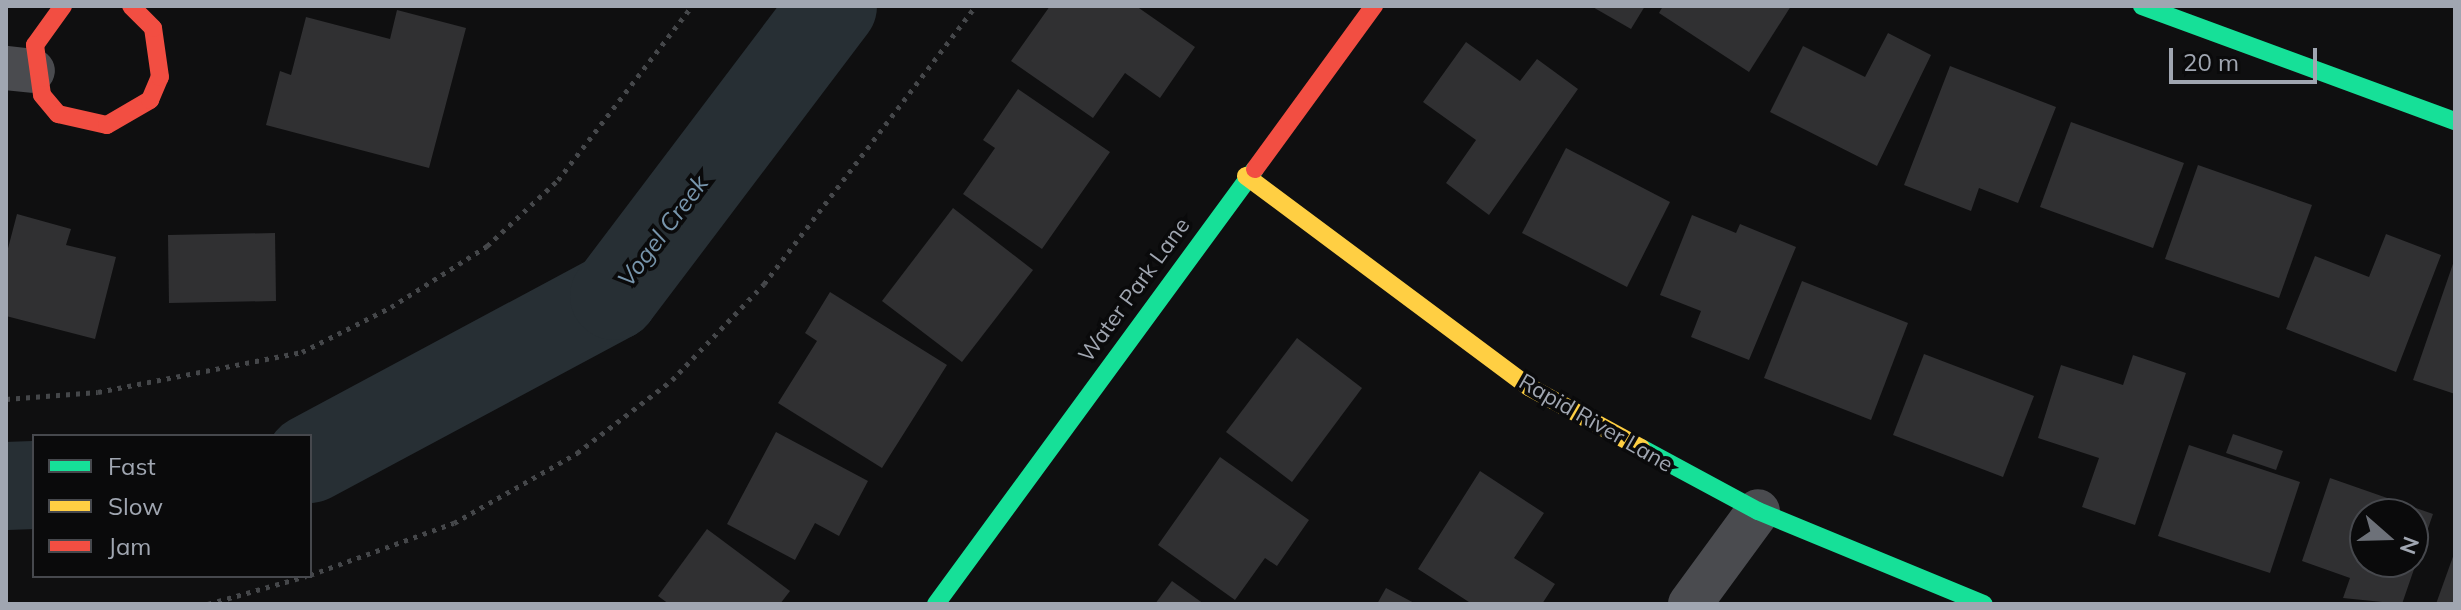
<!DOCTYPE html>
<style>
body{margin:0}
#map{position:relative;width:2461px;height:610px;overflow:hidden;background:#0f0f10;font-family:Mulish,sans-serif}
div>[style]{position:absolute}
.river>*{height:88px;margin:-44px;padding:0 44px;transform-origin:44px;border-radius:44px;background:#272f34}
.building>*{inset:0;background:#303032}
.path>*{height:5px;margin-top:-2.5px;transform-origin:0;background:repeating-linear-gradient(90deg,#45474a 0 4px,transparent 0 10px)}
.street>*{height:44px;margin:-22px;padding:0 22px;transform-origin:22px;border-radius:22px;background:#4a4b4f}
.fast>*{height:18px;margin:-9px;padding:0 9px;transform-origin:9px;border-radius:9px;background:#16e098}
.slow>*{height:18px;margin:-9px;padding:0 9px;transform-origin:9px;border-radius:9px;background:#ffcf43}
.jam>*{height:18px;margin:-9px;padding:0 9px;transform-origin:9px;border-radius:9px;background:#f24e42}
span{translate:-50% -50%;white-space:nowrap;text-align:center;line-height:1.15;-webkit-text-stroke:7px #0a0a0b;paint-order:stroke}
.street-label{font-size:22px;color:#a0a6b1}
.water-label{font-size:24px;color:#7795ac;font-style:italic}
.frame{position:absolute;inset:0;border:8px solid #a0a6b1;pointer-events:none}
.legend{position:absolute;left:32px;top:434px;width:280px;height:144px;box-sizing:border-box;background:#0a0a0b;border:2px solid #46484d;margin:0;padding:10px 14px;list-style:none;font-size:24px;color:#a0a6b1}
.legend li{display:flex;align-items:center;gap:16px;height:40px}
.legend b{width:40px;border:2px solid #46484d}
.north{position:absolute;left:2349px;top:498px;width:80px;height:80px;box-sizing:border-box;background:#0a0a0b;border:2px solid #46484d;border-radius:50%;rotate:110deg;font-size:22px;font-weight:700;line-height:32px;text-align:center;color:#a0a6b1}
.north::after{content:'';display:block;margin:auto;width:28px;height:36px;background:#6d7179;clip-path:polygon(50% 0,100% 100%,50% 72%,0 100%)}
.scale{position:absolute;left:2169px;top:48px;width:148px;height:36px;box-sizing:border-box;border:4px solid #a0a6b1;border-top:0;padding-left:10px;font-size:24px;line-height:28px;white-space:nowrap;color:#a0a6b1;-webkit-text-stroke:6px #0a0a0b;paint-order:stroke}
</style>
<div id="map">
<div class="river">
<i style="left:310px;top:459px;width:345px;rotate:-28.2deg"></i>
<i style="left:614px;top:296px;width:363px;rotate:-52.9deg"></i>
<i style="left:6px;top:486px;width:28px;rotate:-2deg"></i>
</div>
<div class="building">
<i style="clip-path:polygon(1050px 6px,1136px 6px,1195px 47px,1160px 98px,1125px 73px,1093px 118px,1011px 61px)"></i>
<i style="clip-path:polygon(1591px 6px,1645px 6px,1631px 29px)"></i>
<i style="clip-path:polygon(1663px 6px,1791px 6px,1749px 72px,1659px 13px)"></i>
<i style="clip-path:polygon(397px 10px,466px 28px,429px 168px,266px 125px,280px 71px,291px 75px,306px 17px,390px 39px)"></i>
<i style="clip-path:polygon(1888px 33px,1931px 55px,1877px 166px,1770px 112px,1803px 46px,1865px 77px)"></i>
<i style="clip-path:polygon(1466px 42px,1520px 81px,1537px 59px,1578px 89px,1489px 215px,1446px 183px,1476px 140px,1423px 102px)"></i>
<i style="clip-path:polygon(1950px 66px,2056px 107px,2018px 203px,1979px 188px,1971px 211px,1904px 185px)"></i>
<i style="clip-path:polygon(1018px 89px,1110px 152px,1042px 249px,963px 194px,995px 148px,983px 140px)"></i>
<i style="clip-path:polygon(2071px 122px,2184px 163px,2153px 248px,2040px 207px)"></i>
<i style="clip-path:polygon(1566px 148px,1670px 202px,1627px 287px,1522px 233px)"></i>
<i style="clip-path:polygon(2198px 165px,2312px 205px,2279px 298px,2165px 259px)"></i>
<i style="clip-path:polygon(953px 208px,1033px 270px,962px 362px,882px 301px)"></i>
<i style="clip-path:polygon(17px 214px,71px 229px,66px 245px,116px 257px,95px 339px,6px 316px,6px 256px)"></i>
<i style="clip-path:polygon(1692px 215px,1736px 233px,1740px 224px,1796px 247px,1749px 360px,1691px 337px,1701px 311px,1660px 295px)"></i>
<i style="clip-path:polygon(275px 233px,276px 301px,169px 303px,168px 235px)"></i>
<i style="clip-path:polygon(2386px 234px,2441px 255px,2396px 372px,2286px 329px,2315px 256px,2369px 277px)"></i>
<i style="clip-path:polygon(2455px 258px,2455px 394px,2413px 380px)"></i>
<i style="clip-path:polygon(1802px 281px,1908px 323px,1871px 420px,1764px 378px)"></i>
<i style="clip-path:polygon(830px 292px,947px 365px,882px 468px,778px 403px,817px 341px,805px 333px)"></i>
<i style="clip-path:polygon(1297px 338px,1362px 388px,1292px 482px,1226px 432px)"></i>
<i style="clip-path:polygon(1924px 354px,2034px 396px,2003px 477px,1893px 435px)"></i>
<i style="clip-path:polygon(2133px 355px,2186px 373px,2135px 525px,2082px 507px,2099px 458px,2038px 438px,2061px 365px,2123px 385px)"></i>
<i style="clip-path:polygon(776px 432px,868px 481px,839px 536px,815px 523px,795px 560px,727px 524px)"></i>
<i style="clip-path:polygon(2233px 434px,2283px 451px,2276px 470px,2226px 453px)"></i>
<i style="clip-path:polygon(2189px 445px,2300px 482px,2270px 573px,2158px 536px)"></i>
<i style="clip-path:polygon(1220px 457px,1309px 520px,1277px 566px,1265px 558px,1235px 600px,1158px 545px)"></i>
<i style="clip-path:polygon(1480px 471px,1544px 513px,1514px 558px,1555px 584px,1542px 604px,1472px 604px,1418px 569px)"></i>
<i style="clip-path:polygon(evenodd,2330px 478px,2433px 514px,2402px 604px,2343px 598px,2350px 578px,2302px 561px,2330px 478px,2365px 514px,2413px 514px,2413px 562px,2365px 562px,2365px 514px)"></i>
<i style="clip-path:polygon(707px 529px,790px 591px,780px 604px,669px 604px,658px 596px)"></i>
<i style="clip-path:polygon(2455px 551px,2455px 604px,2436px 604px)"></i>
<i style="clip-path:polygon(1172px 581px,1204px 604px,1155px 604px)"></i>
<i style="clip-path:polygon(1386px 588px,1416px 604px,1377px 604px)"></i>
</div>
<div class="path">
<i style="left:6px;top:399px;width:92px;rotate:-4.4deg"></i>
<i style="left:98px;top:392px;width:208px;rotate:-11.1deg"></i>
<i style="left:302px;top:352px;width:100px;rotate:-26.8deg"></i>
<i style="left:391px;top:307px;width:114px;rotate:-32.4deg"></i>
<i style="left:487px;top:246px;width:97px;rotate:-42.9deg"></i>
<i style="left:558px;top:180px;width:220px;rotate:-52.4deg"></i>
<i style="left:310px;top:575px;width:153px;rotate:-19.9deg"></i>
<i style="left:454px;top:523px;width:142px;rotate:-29.6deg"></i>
<i style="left:577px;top:453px;width:120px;rotate:-37.5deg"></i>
<i style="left:672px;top:380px;width:133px;rotate:-46.2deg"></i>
<i style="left:764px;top:284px;width:350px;rotate:-52.7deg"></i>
<i style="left:208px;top:604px;width:102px;rotate:-15.9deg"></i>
</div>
<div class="street">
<i style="left:6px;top:68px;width:27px;rotate:6deg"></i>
<i style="left:1690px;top:604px;width:115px;rotate:-53.8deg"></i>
</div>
<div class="fast">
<i style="left:2142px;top:6px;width:333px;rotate:20.2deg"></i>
<i style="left:1641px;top:448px;width:133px;rotate:28.3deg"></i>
<i style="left:1758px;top:511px;width:244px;rotate:22.4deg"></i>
<i style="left:936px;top:604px;width:539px;rotate:-53.75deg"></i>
</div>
<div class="slow">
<i style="left:1246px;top:176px;width:353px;rotate:36.7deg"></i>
<i style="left:1529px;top:387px;width:128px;rotate:28.6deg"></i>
</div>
<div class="jam">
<i style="left:63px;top:6px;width:48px;rotate:125.7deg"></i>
<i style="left:35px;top:45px;width:50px;rotate:82deg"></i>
<i style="left:42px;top:95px;width:25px;rotate:50deg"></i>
<i style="left:58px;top:114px;width:50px;rotate:12.7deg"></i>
<i style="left:107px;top:125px;width:50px;rotate:-30.2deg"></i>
<i style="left:150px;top:100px;width:25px;rotate:-67deg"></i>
<i style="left:160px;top:77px;width:49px;rotate:-98.1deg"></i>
<i style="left:153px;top:28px;width:31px;rotate:-135deg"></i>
<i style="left:1255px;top:169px;width:202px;rotate:-53.9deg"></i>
</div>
<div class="street-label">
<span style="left:1134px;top:290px;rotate:-54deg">Water Park Lane</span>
<span style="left:1596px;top:423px;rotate:30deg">Rapid River Lane</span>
</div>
<div class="water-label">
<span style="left:663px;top:231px;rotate:-53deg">Vogel Creek</span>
</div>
<div class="frame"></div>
<ul class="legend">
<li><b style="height:10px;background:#16e098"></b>Fast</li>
<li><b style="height:10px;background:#ffcf43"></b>Slow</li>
<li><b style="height:10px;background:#f24e42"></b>Jam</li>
</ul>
<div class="north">N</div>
<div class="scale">20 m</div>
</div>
